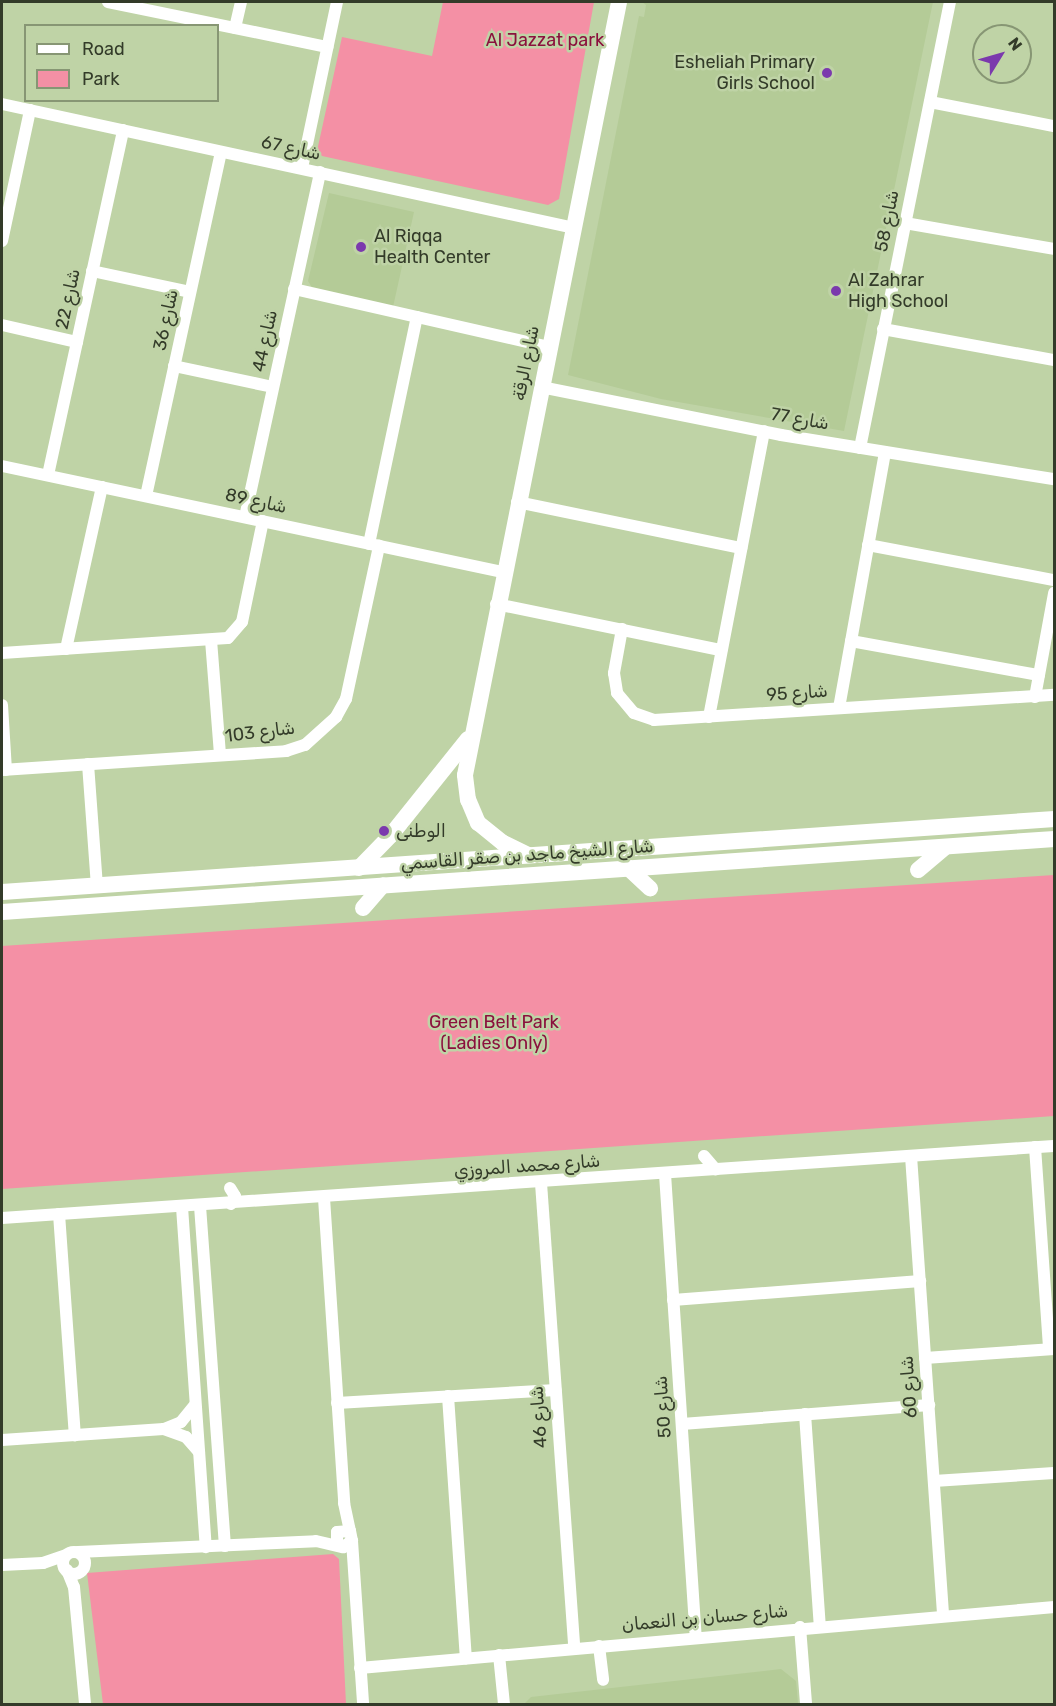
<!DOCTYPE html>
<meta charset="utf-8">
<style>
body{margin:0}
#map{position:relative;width:1056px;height:1706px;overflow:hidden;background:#bfd3a6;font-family:Rubik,Cairo,sans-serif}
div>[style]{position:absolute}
.built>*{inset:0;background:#b4cb97}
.green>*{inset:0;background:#f490a5}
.street>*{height:12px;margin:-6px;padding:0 6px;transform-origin:6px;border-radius:6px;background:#fff}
.street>.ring{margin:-6px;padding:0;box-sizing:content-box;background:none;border:12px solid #fff;border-radius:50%}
.secondary>*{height:16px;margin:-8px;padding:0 8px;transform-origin:8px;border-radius:8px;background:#fff}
.dots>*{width:16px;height:16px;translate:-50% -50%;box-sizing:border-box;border:3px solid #bfd3a6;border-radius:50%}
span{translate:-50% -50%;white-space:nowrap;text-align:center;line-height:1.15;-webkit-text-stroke:5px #bfd3a6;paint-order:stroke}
.park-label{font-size:18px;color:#8b103d}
.poi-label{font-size:18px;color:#333b29}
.right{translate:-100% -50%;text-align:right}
.left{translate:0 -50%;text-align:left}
.street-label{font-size:18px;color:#333b29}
.frame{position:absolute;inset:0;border:3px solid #333b29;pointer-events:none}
.legend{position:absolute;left:24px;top:24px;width:195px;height:78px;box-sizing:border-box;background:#bfd3a6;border:2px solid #879674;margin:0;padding:8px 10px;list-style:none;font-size:18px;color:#333b29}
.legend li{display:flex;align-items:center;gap:12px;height:30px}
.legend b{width:30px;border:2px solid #879674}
.north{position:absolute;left:972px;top:24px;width:60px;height:60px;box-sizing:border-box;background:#bfd3a6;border:2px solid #879674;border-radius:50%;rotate:53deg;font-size:16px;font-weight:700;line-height:24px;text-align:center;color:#333b29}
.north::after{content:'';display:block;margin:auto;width:21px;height:27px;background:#7b39ad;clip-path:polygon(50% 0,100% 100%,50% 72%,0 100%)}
</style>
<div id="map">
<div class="built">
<i style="clip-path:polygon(642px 2px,933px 2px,844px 431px,661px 399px,568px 375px,639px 16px,644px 17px,646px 5px)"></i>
<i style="clip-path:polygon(329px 193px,414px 212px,393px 307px,313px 289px,308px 281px)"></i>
<i style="clip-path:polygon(781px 1669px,796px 1681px,798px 1704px,524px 1704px,531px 1697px)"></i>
</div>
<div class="green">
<i style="clip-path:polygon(443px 2px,594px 2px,559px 199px,548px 205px,322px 156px,317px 151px,342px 37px,432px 56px)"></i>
<i style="clip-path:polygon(1054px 875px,1054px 1116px,2px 1189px,2px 946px)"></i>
<i style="clip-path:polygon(333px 1554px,339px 1559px,346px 1704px,103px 1704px,87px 1573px)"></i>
</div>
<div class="street">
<i style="left:108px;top:2px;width:224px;rotate:11.6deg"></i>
<i style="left:235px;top:28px;width:27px;rotate:-77deg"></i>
<i style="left:930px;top:102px;width:126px;rotate:11deg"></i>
<i style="left:2px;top:104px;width:585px;rotate:12.23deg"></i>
<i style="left:302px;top:168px;width:170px;rotate:-78.1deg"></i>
<i style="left:905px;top:223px;width:151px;rotate:9.9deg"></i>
<i style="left:2px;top:241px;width:134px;rotate:-77.9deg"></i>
<i style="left:92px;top:271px;width:100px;rotate:12.1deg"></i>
<i style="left:294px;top:289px;width:262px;rotate:12.8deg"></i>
<i style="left:2px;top:325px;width:77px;rotate:12.8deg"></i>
<i style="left:883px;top:329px;width:174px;rotate:10.3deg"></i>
<i style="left:174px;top:366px;width:101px;rotate:12deg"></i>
<i style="left:541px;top:387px;width:245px;rotate:11.3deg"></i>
<i style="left:781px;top:435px;width:277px;rotate:9.2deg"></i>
<i style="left:860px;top:448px;width:455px;rotate:-78.6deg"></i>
<i style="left:2px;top:466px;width:512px;rotate:11.95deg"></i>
<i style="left:48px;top:475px;width:353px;rotate:-77.7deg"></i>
<i style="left:146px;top:496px;width:352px;rotate:-77.7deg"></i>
<i style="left:517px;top:502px;width:229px;rotate:11.6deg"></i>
<i style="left:245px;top:517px;width:353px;rotate:-77.7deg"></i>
<i style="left:369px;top:544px;width:232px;rotate:-78.1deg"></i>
<i style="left:868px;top:545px;width:189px;rotate:10.7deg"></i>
<i style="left:496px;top:604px;width:230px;rotate:11.6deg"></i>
<i style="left:622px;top:629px;width:45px;rotate:100.3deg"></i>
<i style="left:614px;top:673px;width:20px;rotate:81deg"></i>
<i style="left:617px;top:693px;width:26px;rotate:50deg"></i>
<i style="left:634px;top:713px;width:21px;rotate:19deg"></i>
<i style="left:654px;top:720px;width:401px;rotate:-3.6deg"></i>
<i style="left:211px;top:640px;width:115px;rotate:85.5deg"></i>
<i style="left:851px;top:641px;width:191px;rotate:10.3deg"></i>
<i style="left:66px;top:649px;width:166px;rotate:-77.5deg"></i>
<i style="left:2px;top:653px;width:226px;rotate:-3.8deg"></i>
<i style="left:228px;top:638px;width:21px;rotate:-49deg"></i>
<i style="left:242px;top:622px;width:103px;rotate:-78.3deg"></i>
<i style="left:1035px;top:697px;width:106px;rotate:-79.6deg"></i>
<i style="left:2px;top:705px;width:65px;rotate:86.5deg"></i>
<i style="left:839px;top:708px;width:260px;rotate:-79.8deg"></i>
<i style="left:709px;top:717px;width:291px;rotate:-79.1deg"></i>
<i style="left:88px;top:764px;width:122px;rotate:85.8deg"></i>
<i style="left:2px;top:770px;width:285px;rotate:-3.8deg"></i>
<i style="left:286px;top:751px;width:20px;rotate:-18deg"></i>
<i style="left:305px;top:745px;width:42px;rotate:-42.1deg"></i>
<i style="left:336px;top:717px;width:21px;rotate:-61deg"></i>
<i style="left:346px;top:699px;width:157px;rotate:-77.8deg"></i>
<i style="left:1035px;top:1147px;width:202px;rotate:86deg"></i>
<i style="left:704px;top:1156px;width:18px;rotate:49deg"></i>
<i style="left:911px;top:1156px;width:459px;rotate:86deg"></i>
<i style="left:665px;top:1174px;width:464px;rotate:86.2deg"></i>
<i style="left:541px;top:1183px;width:466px;rotate:85.9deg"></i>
<i style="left:230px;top:1188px;width:9px;rotate:58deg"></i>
<i style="left:235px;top:1196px;width:9px;rotate:117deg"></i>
<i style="left:324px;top:1198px;width:306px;rotate:86.2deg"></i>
<i style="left:344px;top:1503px;width:29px;rotate:78deg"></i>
<i style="left:200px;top:1206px;width:341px;rotate:85.8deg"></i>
<i style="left:182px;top:1207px;width:341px;rotate:86deg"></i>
<i style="left:59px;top:1214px;width:222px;rotate:85.9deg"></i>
<i style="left:2px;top:1218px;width:1054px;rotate:-3.92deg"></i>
<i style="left:673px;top:1300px;width:248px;rotate:-4.4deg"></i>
<i style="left:925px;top:1358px;width:129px;rotate:-4deg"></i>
<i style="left:448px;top:1396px;width:263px;rotate:86.1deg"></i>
<i style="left:337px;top:1403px;width:219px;rotate:-3.4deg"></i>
<i style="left:805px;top:1414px;width:213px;rotate:86deg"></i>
<i style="left:682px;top:1424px;width:248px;rotate:-4.4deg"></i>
<i style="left:164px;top:1429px;width:23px;rotate:20deg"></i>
<i style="left:186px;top:1437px;width:20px;rotate:49deg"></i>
<i style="left:2px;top:1440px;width:162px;rotate:-3.9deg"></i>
<i style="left:164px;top:1429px;width:18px;rotate:-22deg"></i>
<i style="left:181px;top:1422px;width:22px;rotate:-51deg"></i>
<i style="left:934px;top:1481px;width:120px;rotate:-3.8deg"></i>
<i style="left:352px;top:1541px;width:163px;rotate:86.1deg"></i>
<i style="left:78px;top:1552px;width:238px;rotate:-2.6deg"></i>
<i style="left:316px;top:1541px;width:28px;rotate:13deg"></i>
<i style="left:343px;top:1547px;width:11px;rotate:-34deg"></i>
<i style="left:352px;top:1541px;width:10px;rotate:-101deg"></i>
<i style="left:350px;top:1531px;width:13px;rotate:176deg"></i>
<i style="left:337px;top:1532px;width:13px;rotate:90deg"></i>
<i class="ring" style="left:63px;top:1552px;width:10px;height:10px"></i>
<i style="left:2px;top:1565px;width:41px;rotate:-2.8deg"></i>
<i style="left:43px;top:1563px;width:24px;rotate:-19deg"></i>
<i style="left:67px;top:1570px;width:18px;rotate:68deg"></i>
<i style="left:74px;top:1587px;width:118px;rotate:84.6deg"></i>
<i style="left:800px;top:1627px;width:77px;rotate:85.5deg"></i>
<i style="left:599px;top:1646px;width:34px;rotate:83deg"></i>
<i style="left:499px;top:1655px;width:49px;rotate:84.2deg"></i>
<i style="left:360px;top:1668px;width:697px;rotate:-5.02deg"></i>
</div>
<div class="secondary">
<i style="left:528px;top:855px;width:28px;rotate:-154deg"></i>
<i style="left:503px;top:843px;width:32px;rotate:-141deg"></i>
<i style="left:478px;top:823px;width:25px;rotate:-113deg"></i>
<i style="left:468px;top:800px;width:25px;rotate:-97deg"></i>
<i style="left:465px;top:775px;width:788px;rotate:-78.73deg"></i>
<i style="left:626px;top:866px;width:33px;rotate:43deg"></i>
<i style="left:359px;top:868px;width:46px;rotate:-45.9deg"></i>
<i style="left:391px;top:835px;width:123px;rotate:-51.3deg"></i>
<i style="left:918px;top:870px;width:34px;rotate:-40deg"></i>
<i style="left:2px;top:892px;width:1055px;rotate:-3.97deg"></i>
<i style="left:363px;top:908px;width:30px;rotate:-49deg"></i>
<i style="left:2px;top:912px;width:1055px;rotate:-3.97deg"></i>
</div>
<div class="dots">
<i style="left:827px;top:73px;background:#7b39ad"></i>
<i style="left:361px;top:247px;background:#7b39ad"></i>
<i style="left:836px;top:291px;background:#7b39ad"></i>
<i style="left:384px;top:831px;background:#7b39ad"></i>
</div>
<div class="park-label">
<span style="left:545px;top:40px">Al Jazzat park</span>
<span style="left:494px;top:1033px">Green Belt Park<br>(Ladies Only)</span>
</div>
<div class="poi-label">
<span class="right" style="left:815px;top:73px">Esheliah Primary<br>Girls School</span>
<span class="left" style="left:374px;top:247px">Al Riqqa<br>Health Center</span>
<span class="left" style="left:848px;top:291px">Al Zahrar<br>High School</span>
<span class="left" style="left:396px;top:831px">الوطنی</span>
</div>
<div class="street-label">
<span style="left:291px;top:148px;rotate:12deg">شارع 67</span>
<span style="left:887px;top:221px;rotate:-79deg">شارع 58</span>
<span style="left:68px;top:299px;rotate:-78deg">شارع 22</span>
<span style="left:166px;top:320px;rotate:-78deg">شارع 36</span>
<span style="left:265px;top:341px;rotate:-78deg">شارع 44</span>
<span style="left:526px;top:363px;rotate:-79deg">شارع الرقة</span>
<span style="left:800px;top:419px;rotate:10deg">شارع 77</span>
<span style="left:256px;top:501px;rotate:12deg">شارع 89</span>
<span style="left:797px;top:693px;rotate:-4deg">شارع 95</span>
<span style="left:260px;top:732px;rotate:-7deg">شارع 103</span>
<span style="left:527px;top:855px;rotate:-4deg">شارع الشيخ ماجد بن صقر القاسمي</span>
<span style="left:527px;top:1166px;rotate:-4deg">شارع محمد المروزي</span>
<span style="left:909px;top:1387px;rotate:-94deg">شارع 60</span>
<span style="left:663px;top:1407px;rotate:-94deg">شارع 50</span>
<span style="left:539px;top:1417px;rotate:-94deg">شارع 46</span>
<span style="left:705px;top:1618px;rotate:-5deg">شارع حسان بن النعمان</span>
</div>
<div class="frame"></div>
<ul class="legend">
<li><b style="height:8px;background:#fff"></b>Road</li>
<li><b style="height:16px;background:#f490a5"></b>Park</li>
</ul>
<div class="north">N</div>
</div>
